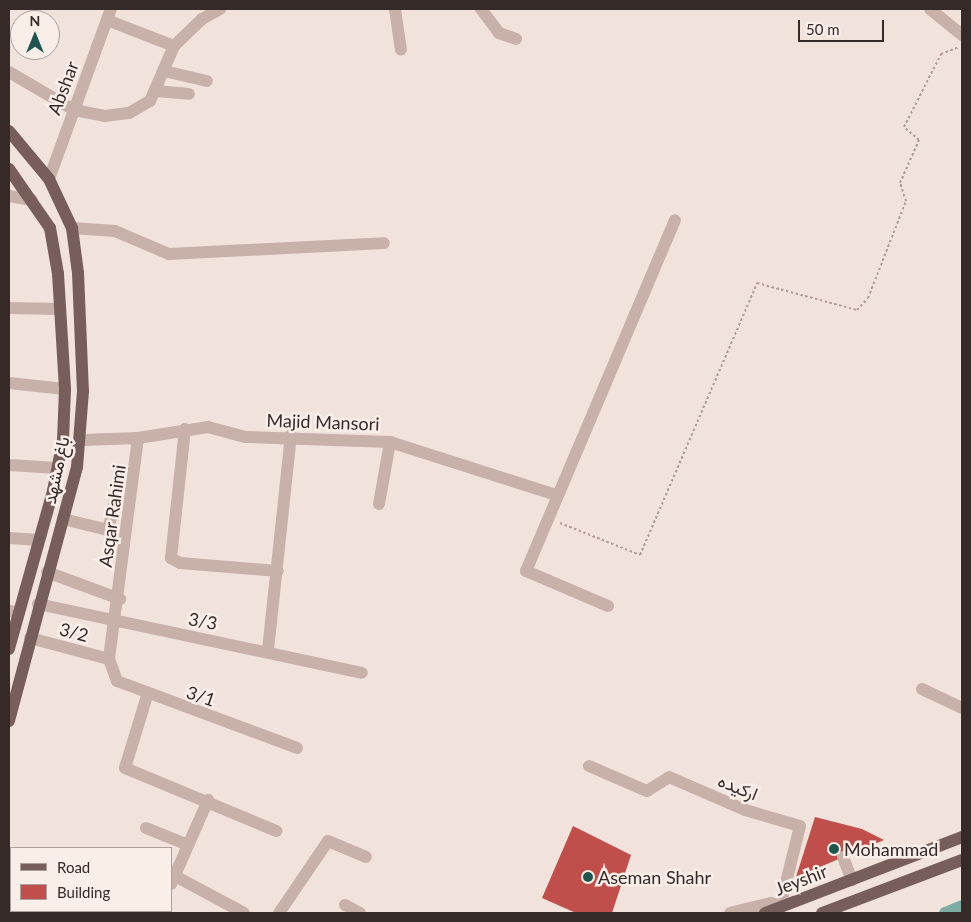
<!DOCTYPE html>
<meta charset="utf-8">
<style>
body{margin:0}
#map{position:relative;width:971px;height:922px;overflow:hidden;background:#f1e3dc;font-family:Lato,Vazirmatn,sans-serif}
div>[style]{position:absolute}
.canal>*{height:12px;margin:-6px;padding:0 6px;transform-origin:6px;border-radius:6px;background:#7caca4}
.building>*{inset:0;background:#c04f4b}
.path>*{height:2px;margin-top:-1px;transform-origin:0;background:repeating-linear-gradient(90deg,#b49a93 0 2.5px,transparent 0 5px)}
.minor>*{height:12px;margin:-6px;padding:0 6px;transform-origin:6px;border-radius:6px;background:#c8b1a9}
.major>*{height:12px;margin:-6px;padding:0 6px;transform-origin:6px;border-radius:6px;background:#775e5a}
.dots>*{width:14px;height:14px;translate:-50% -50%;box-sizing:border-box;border:2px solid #f9eee8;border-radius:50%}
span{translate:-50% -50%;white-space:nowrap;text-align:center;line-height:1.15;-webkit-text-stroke:5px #f9eee8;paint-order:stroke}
.street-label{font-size:18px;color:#352a28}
.poi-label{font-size:18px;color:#352a28}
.left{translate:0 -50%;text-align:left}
.frame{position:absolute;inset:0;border:10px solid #352a28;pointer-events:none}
.legend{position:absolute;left:10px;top:847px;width:162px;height:65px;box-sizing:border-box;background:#f9eee8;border:1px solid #aba09b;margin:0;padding:6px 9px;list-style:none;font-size:15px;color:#352a28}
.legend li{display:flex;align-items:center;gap:10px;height:25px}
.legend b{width:25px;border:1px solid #aba09b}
.north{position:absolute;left:10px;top:10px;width:50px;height:50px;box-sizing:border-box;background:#f9eee8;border:1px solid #aba09b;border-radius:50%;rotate:0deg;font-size:14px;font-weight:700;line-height:20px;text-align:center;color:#352a28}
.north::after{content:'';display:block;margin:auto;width:18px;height:22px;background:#20554d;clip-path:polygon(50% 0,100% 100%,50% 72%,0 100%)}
.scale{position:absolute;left:798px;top:20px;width:86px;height:22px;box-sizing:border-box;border:2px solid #352a28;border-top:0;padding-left:6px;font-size:15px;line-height:18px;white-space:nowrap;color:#352a28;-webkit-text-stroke:4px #f9eee8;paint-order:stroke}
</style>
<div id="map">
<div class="canal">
<i style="left:945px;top:913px;width:18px;rotate:-22deg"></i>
</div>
<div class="building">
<i style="clip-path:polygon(815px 817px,862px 829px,884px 840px,796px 877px)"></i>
<i style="clip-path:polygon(573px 826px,631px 855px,612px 913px,576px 913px,542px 898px)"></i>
</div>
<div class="path">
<i style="left:560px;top:523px;width:86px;rotate:21.8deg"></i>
<i style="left:640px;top:555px;width:296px;rotate:-66.7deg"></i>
<i style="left:757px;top:283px;width:104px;rotate:15.1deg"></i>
<i style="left:857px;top:310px;width:16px;rotate:-47deg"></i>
<i style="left:868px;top:298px;width:104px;rotate:-68.6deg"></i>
<i style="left:906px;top:201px;width:19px;rotate:-108deg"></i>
<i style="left:900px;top:183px;width:47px;rotate:-66.2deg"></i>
<i style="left:919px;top:140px;width:20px;rotate:-139deg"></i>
<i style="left:904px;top:127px;width:82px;rotate:-63.1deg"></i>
<i style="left:941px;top:54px;width:19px;rotate:-21deg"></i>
</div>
<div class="minor">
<i style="left:395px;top:9px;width:41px;rotate:81.7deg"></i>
<i style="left:481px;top:9px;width:30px;rotate:53deg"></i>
<i style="left:499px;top:33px;width:18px;rotate:19deg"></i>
<i style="left:930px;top:9px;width:41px;rotate:39.1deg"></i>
<i style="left:107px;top:20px;width:72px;rotate:21.2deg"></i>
<i style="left:164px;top:71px;width:44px;rotate:13.1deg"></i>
<i style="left:9px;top:72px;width:75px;rotate:30.3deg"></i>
<i style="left:74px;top:110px;width:31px;rotate:11deg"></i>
<i style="left:104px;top:116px;width:25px;rotate:-7deg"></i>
<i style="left:129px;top:113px;width:24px;rotate:-30deg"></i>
<i style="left:150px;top:101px;width:60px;rotate:-66.4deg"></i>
<i style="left:174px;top:46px;width:39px;rotate:-44deg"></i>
<i style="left:202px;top:19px;width:21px;rotate:-29deg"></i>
<i style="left:156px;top:91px;width:33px;rotate:5deg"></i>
<i style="left:49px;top:179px;width:181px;rotate:-70deg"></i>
<i style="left:9px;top:196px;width:23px;rotate:10deg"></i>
<i style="left:72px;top:228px;width:43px;rotate:4deg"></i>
<i style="left:115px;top:231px;width:59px;rotate:23.1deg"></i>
<i style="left:169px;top:254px;width:215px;rotate:-2.9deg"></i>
<i style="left:9px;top:308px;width:51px;rotate:1.1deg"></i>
<i style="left:9px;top:383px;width:56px;rotate:6.1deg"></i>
<i style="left:185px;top:429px;width:130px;rotate:96.2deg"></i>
<i style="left:171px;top:558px;width:10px;rotate:29deg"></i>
<i style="left:180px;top:563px;width:98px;rotate:4.7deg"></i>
<i style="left:138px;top:438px;width:223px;rotate:97.5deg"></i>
<i style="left:109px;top:659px;width:23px;rotate:70deg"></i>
<i style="left:117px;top:681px;width:192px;rotate:20.4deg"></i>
<i style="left:82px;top:440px;width:56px;rotate:-2deg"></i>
<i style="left:138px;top:438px;width:71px;rotate:-8.9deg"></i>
<i style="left:208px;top:427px;width:39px;rotate:15deg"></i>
<i style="left:246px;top:437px;width:144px;rotate:2deg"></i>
<i style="left:390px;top:442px;width:174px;rotate:17.7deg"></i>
<i style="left:9px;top:465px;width:48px;rotate:3.6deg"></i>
<i style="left:379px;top:504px;width:63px;rotate:-79.9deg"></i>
<i style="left:63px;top:519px;width:46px;rotate:13.7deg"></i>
<i style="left:108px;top:530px;width:30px;rotate:-76deg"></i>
<i style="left:9px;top:538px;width:30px;rotate:4deg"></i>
<i style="left:47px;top:572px;width:78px;rotate:20.3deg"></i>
<i style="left:38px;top:604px;width:331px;rotate:12deg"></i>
<i style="left:608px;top:606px;width:89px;rotate:-156.9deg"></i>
<i style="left:526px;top:571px;width:381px;rotate:-67deg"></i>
<i style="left:9px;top:611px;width:10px;rotate:6deg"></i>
<i style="left:30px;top:638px;width:82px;rotate:14.9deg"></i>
<i style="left:268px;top:650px;width:216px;rotate:-83.9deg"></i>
<i style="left:922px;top:689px;width:44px;rotate:25.4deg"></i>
<i style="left:147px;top:696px;width:75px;rotate:107deg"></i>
<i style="left:125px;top:768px;width:164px;rotate:22.6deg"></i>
<i style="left:589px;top:766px;width:63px;rotate:23.3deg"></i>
<i style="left:647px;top:791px;width:26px;rotate:-32deg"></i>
<i style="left:669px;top:777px;width:83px;rotate:23.5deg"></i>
<i style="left:745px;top:810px;width:57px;rotate:16.2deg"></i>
<i style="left:800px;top:826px;width:83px;rotate:103.9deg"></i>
<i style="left:780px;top:907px;width:10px;rotate:-156deg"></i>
<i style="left:771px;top:903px;width:42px;rotate:166.3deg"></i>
<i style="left:146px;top:828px;width:45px;rotate:22deg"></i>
<i style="left:843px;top:857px;width:25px;rotate:69deg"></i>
<i style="left:175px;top:876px;width:78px;rotate:28.2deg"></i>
<i style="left:9px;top:878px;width:2px"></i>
<i style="left:171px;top:884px;width:92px;rotate:-66.2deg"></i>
<i style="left:345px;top:905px;width:17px;rotate:28deg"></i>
<i style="left:106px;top:911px;width:5px;rotate:22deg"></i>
<i style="left:158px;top:913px;width:2px;rotate:-63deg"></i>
<i style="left:279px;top:913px;width:87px;rotate:-55.8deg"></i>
<i style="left:328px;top:841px;width:41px;rotate:22.8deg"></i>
</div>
<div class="major">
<i style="left:9px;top:131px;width:62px;rotate:50.2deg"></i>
<i style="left:49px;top:179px;width:54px;rotate:64.9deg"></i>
<i style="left:72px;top:228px;width:45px;rotate:82.4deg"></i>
<i style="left:78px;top:273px;width:118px;rotate:87.6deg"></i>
<i style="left:83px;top:391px;width:76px;rotate:94.5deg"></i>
<i style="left:77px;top:467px;width:263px;rotate:105deg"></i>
<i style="left:9px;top:169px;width:72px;rotate:55.2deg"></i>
<i style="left:50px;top:228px;width:47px;rotate:80.1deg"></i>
<i style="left:58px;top:274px;width:115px;rotate:86.5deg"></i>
<i style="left:65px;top:389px;width:51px;rotate:92.2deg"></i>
<i style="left:63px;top:440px;width:52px;rotate:101.1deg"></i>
<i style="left:53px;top:491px;width:164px;rotate:105.6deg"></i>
<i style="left:765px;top:913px;width:211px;rotate:-21.1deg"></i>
<i style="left:822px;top:913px;width:150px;rotate:-20.7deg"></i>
</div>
<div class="dots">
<i style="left:834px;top:849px;background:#20554d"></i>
<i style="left:588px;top:877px;background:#20554d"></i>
</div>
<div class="street-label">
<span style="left:63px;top:88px;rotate:-69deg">Abshar</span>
<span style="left:323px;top:422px;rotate:2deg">Majid Mansori</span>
<span style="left:56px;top:470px;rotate:-78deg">باغ مشهد</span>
<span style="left:112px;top:516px;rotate:-82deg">Asqar Rahimi</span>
<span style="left:203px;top:621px;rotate:10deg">3/3</span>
<span style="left:74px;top:632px;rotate:15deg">3/2</span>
<span style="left:201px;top:696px;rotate:19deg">3/1</span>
<span style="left:738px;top:787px;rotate:22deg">ارکیده</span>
<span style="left:801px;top:880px;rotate:-21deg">Jeyshir</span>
</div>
<div class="poi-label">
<span class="left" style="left:844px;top:849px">Mohammad</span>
<span class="left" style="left:598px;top:877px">Aseman Shahr</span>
</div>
<div class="frame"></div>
<ul class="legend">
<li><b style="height:6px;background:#775e5a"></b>Road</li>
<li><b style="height:14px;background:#c04f4b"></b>Building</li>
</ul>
<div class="north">N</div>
<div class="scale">50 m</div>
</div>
